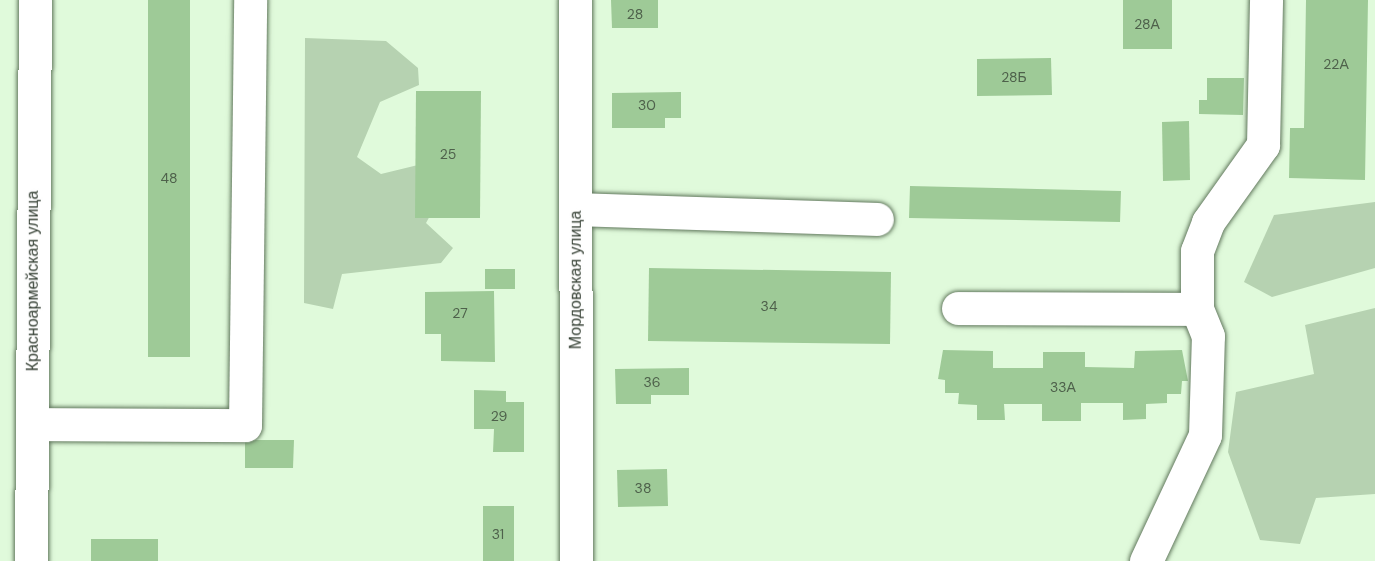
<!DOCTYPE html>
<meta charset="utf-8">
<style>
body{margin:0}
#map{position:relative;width:1375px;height:561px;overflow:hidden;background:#e0fadb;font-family:"DM Sans",sans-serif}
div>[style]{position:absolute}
.green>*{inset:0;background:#b6d2b1}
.building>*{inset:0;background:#9eca97}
.roads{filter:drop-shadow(0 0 2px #62795e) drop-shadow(0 0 2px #62795e)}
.minor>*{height:33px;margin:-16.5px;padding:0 16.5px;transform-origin:16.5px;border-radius:16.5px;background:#fff}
span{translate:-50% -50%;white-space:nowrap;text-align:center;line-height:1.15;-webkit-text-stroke:4.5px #fefefe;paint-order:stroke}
.number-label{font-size:14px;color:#4e614b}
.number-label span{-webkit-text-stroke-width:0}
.street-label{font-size:16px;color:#333e32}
</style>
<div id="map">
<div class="green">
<i style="clip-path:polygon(305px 38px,386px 41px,418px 68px,419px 85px,380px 102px,357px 157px,381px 174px,418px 165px,442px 194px,426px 223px,453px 248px,441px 263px,342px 274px,333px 309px,304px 303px)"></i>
<i style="clip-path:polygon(1375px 202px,1375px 268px,1272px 297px,1244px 282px,1274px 215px)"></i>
<i style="clip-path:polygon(1375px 308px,1375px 494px,1316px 498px,1300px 544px,1260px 540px,1228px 452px,1236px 392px,1314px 374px,1305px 325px)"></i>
</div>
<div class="building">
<i style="clip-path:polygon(148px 0,190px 0,190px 357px,148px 357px)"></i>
<i style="clip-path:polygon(611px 0,658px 0,658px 28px,612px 28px)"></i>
<i style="clip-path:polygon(1123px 0,1172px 0,1172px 49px,1123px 49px)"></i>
<i style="clip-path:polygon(1306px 0,1368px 0,1365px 180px,1289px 178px,1290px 128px,1304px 128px)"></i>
<i style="clip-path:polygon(1051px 58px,1052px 95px,977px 96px,977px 59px)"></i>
<i style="clip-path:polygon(1207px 78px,1244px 78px,1243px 115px,1199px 114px,1199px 100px,1207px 100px)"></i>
<i style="clip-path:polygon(416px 91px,481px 91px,480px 218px,415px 218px)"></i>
<i style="clip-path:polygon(681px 92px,681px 118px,665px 118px,665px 128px,612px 128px,612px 93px)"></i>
<i style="clip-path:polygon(1189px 121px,1190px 180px,1163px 181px,1162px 122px)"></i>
<i style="clip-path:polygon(910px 186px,1121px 191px,1120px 222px,909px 218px)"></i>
<i style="clip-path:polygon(649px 268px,891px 272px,890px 344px,648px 341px)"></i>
<i style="clip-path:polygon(485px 269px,515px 269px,515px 289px,485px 289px)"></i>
<i style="clip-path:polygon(494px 291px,495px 362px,441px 361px,441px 334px,425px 334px,425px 292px)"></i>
<i style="clip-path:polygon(943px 350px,993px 351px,993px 368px,1043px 368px,1043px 352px,1085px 352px,1085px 367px,1134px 368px,1135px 351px,1182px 350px,1188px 381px,1182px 381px,1181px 394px,1167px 394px,1167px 403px,1146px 404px,1146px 419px,1123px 420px,1123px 403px,1081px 403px,1081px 421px,1042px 421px,1042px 404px,1004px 404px,1005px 420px,977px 420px,977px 405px,958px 404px,959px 393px,945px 393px,945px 380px,938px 379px)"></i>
<i style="clip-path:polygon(689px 368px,689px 395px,651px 395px,651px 404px,616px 404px,615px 369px)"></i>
<i style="clip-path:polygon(474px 390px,506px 391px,506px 402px,524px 402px,524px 452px,493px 452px,494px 429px,474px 429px)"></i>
<i style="clip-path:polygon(245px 440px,294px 440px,293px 468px,245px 468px)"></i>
<i style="clip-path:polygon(667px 469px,668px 506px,618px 507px,617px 470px)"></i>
<i style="clip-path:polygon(483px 506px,514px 506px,514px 561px,483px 561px)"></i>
<i style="clip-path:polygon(91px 539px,158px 539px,158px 561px,91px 561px)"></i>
</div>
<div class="roads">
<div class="minor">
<i style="left:575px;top:0;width:561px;rotate:89.9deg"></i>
<i style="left:576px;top:209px;width:301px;rotate:1.9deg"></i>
<i style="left:958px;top:308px;width:239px;rotate:0.2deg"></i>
<i style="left:33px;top:424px;width:212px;rotate:0.3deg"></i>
<i style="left:245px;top:425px;width:425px;rotate:-89.3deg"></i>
<i style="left:31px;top:561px;width:561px;rotate:-89.59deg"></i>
<i style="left:1146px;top:561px;width:139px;rotate:-64.9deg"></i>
<i style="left:1205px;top:435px;width:99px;rotate:-88.3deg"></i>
<i style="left:1208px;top:336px;width:29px;rotate:-112deg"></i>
<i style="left:1197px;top:309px;width:58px;rotate:-90deg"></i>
<i style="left:1197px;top:251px;width:31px;rotate:-69deg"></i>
<i style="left:1208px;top:222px;width:95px;rotate:-54.5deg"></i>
<i style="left:1263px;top:145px;width:145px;rotate:-88.8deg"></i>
</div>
</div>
<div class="number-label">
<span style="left:635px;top:14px">28</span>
<span style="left:1147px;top:24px">28А</span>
<span style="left:1336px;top:64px">22А</span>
<span style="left:1014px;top:77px">28Б</span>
<span style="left:647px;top:105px">30</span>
<span style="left:448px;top:154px">25</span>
<span style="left:169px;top:178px">48</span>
<span style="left:769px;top:306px">34</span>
<span style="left:460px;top:313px">27</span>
<span style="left:652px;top:382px">36</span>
<span style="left:1063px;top:387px">33А</span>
<span style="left:499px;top:416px">29</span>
<span style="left:643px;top:488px">38</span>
<span style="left:498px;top:534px">31</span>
</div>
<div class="street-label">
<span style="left:576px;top:280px;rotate:-90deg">Мордовская улица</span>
<span style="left:33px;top:281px;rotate:-90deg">Красноармейская улица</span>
</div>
</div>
